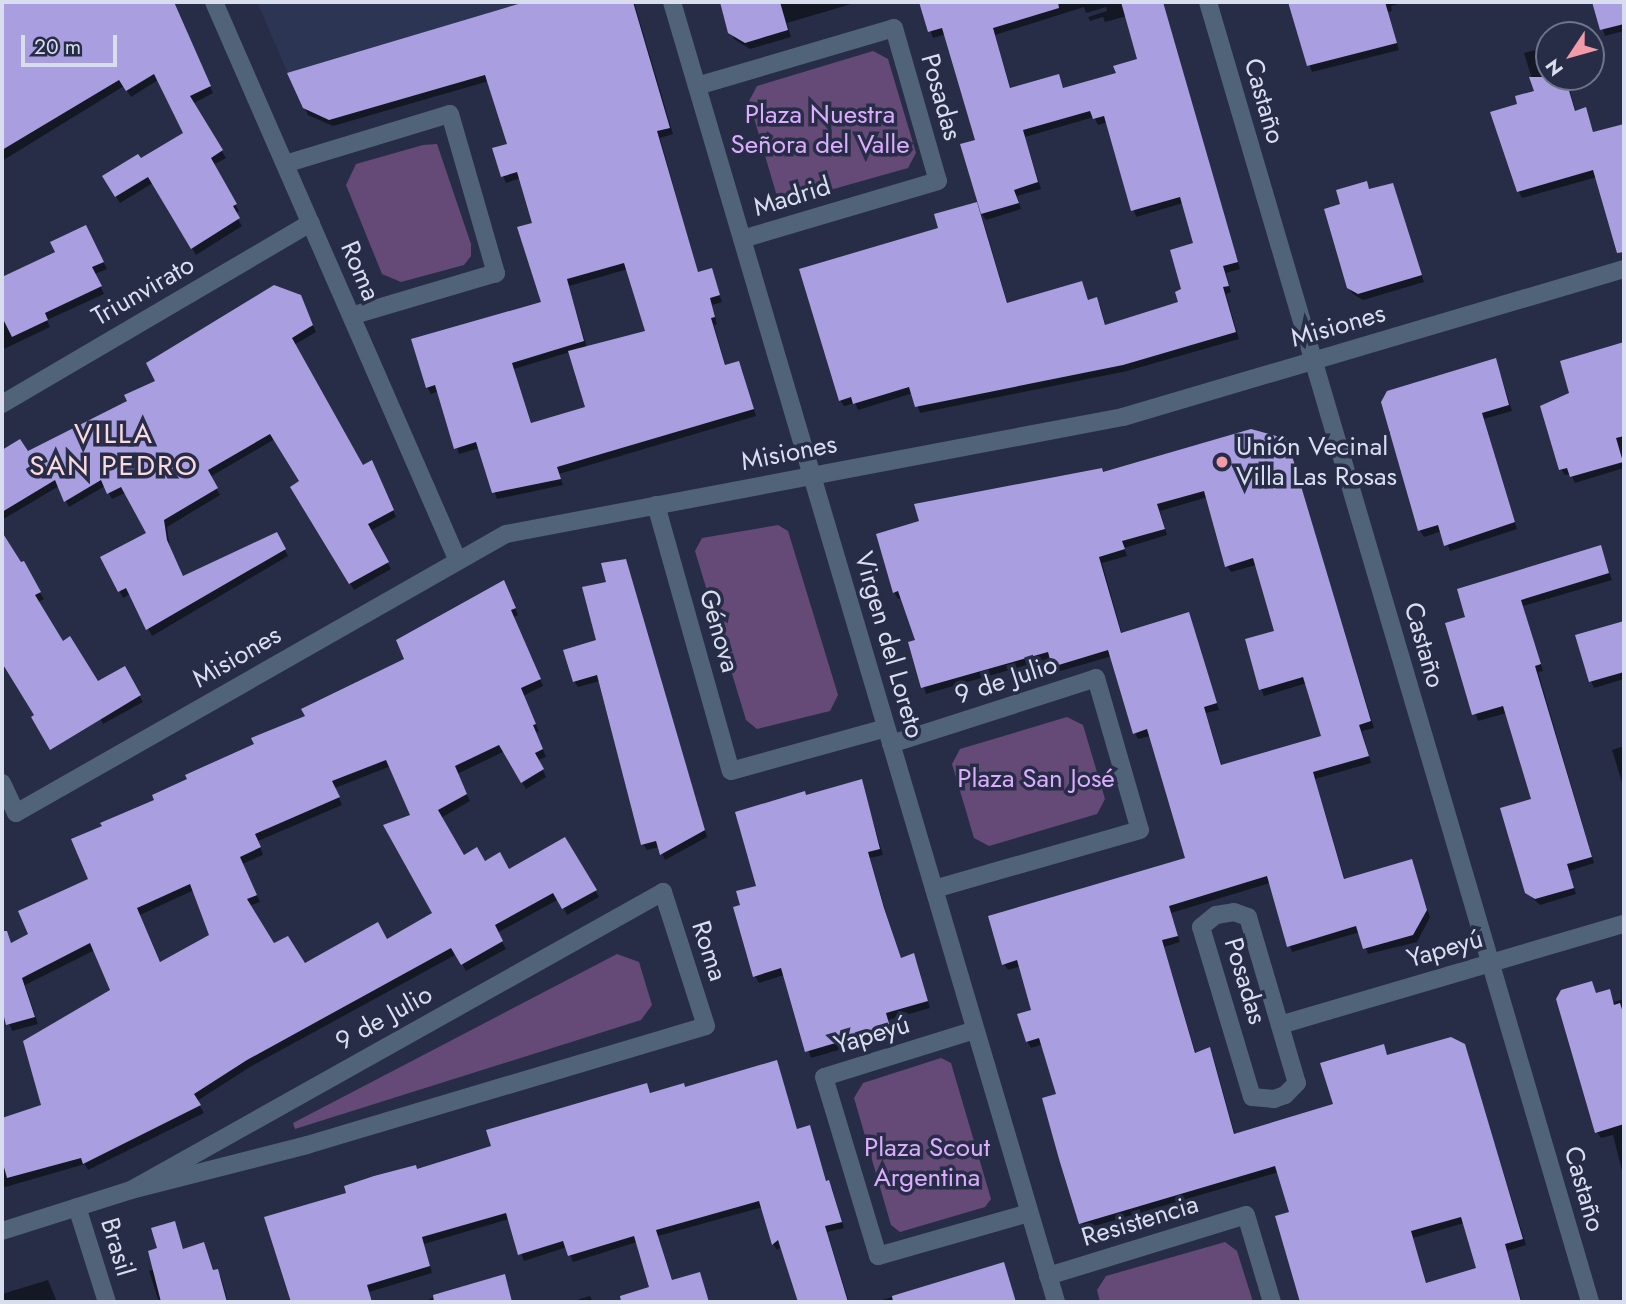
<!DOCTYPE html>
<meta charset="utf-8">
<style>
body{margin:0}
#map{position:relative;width:1626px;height:1304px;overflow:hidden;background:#272d47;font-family:Jost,sans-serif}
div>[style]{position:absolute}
.built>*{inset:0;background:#2d3555}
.green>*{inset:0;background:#654a77}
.shadow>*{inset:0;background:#0007}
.building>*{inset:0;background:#a99edf}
.minor>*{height:18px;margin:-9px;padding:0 9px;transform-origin:9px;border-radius:9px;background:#506379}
.dots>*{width:19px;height:19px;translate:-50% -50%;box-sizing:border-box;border:4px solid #272d47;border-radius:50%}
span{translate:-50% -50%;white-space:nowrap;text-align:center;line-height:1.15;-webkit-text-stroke:7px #272d47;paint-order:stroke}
.street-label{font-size:26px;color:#d9deef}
.park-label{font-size:26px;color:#ddacff}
.poi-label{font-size:26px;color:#d9deef}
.left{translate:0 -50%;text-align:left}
.neighbourhood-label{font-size:28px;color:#fcd9de;letter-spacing:2px}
.frame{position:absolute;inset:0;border:4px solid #d9deef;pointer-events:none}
.north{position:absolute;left:1535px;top:21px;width:70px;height:70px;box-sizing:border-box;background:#272d47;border:2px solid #6e748a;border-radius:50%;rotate:234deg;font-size:19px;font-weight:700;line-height:28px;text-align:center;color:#d9deef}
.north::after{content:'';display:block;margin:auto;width:24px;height:32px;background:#f39aa9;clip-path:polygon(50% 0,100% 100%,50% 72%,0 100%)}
.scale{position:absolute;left:21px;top:35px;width:96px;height:32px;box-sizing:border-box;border:4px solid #d9deef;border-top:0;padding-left:9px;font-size:21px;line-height:24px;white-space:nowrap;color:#d9deef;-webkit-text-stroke:5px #272d47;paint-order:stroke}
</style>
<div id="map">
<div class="built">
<i style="clip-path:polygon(257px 2px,633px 2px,641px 28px,329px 120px,303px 108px)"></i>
</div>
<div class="green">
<i style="clip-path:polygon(873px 51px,888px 59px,916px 153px,908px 168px,791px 201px,776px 193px,749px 101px,757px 86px)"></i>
<i style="clip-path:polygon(437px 144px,471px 244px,471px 256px,464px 265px,401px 282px,382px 274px,346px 185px,356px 164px,423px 145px)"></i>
<i style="clip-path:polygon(778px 525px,788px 531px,838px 695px,830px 711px,757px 729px,746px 720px,695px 551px,702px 538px)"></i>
<i style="clip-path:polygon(1067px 717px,1083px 725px,1105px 799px,1097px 814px,989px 846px,974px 838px,952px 764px,960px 749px)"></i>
<i style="clip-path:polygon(617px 954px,639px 962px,652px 1005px,641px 1020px,295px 1129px,293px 1123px)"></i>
<i style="clip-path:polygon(941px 1058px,951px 1063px,991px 1199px,985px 1207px,900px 1232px,891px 1225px,854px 1098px,863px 1083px)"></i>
<i style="clip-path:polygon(1225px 1242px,1237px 1251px,1253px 1302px,1100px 1302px,1097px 1290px,1106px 1276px)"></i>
</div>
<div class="shadow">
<i style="clip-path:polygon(2px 2px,173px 2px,213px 93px,192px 104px,226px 158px,213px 165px,239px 211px,235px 214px,242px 226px,196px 255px,153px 183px,120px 203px,104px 177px,140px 161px,185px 134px,158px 80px,131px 97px,124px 86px,2px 161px)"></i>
<i style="clip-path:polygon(evenodd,531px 2px,634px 2px,673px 134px,660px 138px,698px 274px,711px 270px,722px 302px,712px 305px,717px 324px,714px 325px,726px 367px,738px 363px,742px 370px,756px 416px,559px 474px,563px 485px,497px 499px,479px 448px,459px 454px,439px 391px,431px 394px,427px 387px,543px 303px,535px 224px,521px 178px,506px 183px,503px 176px,509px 146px,489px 81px,333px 126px,308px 115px,290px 74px,531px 2px,628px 269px,647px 333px,587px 348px,569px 286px,628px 269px,531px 2px,570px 352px,587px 408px,532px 425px,514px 369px,570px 352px)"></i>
<i style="clip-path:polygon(721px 2px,858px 2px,787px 23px,791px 37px,750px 49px,734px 39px)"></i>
<i style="clip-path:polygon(evenodd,920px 2px,1162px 2px,1240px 269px,1226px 273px,1231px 292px,1226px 294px,1239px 339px,1127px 371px,920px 413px,913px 393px,858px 410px,855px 403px,844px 406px,840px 400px,940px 229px,976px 204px,980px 210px,977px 141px,946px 34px,933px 38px,920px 2px,1084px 7px,1086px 13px,1106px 7px,1107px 11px,1088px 17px,1090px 21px,1103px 17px,1105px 22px,1127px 16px,1139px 60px,1118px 75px,1064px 89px,1058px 76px,1011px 89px,995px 35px,1084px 7px,920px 2px,1094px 117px,1098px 125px,1108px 122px,1136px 217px,1183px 203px,1195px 245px,1180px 303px,1106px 327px,1100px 305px,1096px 299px,1089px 301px,1081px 283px,1008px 305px,981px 213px,986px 220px,1021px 209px,1017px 196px,1041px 189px,1025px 137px,1094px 117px)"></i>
<i style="clip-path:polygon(1289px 2px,1405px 2px,1391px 6px,1392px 11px,1388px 12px,1399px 50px,1312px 72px)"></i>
<i style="clip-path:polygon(1594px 2px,1624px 2px,1624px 31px,1605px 36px)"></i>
<i style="clip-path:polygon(1549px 46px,1549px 77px,1566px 77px,1576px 113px,1586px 109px,1594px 134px,1624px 125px,1624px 223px,1613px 227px,1597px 177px,1522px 198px,1519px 192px,1492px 113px,1519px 105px,1536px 92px,1524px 53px)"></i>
<i style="clip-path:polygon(1366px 183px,1370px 191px,1392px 185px,1424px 282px,1363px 300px,1353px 294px,1348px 287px,1342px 205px)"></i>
<i style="clip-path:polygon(90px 234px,107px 269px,95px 274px,104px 294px,47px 320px,50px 327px,2px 350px,2px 278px)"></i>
<i style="clip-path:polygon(304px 304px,316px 332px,294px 345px,363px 467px,375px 468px,396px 517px,370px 531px,391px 569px,354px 590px,292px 488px,302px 482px,275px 439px,210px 477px,220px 495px,167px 527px,170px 548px,183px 578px,277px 535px,288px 556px,152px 636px,130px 594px,123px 598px,102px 558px,148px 533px,125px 493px,112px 499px,105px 486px,69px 507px,59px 486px,2px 520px,2px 453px,20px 442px,27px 453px,129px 402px)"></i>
<i style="clip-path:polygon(1624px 344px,1624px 468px,1575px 483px,1571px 474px,1565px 475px,1561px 469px,1571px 394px,1562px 362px)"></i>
<i style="clip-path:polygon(1496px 360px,1512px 411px,1484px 419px,1517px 529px,1450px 551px,1442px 531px,1424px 537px,1420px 531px,1383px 402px)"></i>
<i style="clip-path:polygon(evenodd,1286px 440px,1374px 728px,1362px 731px,1371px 763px,1315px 779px,1345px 880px,1411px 861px,1430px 917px,1417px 942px,1368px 954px,1360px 932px,1292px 952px,1270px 883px,1171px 913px,1180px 942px,1164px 947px,1196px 1054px,1209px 1050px,1213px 1056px,1235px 1135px,1335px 1105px,1383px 1046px,1388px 1057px,1464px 1045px,1526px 1245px,1507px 1251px,1522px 1302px,1302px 1302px,1277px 1218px,1291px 1213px,1279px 1172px,1084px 1229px,1058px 1095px,1043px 1044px,1031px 1048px,1027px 1041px,1034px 1011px,1021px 966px,1008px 970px,1004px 964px,1187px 859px,1150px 736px,1138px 739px,1135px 733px,1112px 656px,1057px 672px,1051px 658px,926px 694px,910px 643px,917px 641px,902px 598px,898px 599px,894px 592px,1103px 474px,1286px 440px,1208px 497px,1227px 566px,1231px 572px,1256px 565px,1276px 632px,1261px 689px,1264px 696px,1307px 683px,1323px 737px,1222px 766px,1206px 713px,1219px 710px,1189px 614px,1122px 634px,1102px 563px,1127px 556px,1124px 548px,1167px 535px,1160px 511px,1208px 497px,1286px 440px,1464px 1223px,1479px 1269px,1427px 1285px,1413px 1238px,1464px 1223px)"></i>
<i style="clip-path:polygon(2px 535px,44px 599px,37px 603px,62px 644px,97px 684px,124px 668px,143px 702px,103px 724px,91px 700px,41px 724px,2px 660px,5px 653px,2px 647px)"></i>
<i style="clip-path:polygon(1600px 548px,1612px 580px,1523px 606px,1543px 671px,1538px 672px,1594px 863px,1569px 871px,1576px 894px,1540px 905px,1526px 892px,1533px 801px,1507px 713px,1478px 721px,1447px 624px,1467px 618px)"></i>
<i style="clip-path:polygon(625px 561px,707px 837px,665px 860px,659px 847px,647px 850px,643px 844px,600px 681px,578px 687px,574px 681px,598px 641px,608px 583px)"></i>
<i style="clip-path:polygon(evenodd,507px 589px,518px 615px,514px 617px,543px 686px,523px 696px,539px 731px,536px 732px,546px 757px,538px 760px,546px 777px,526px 789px,505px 751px,457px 774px,470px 801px,441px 818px,463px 858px,508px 871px,565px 839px,599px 897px,567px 915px,559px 899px,497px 933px,506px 949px,466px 971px,457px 954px,250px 1067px,197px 1101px,204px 1113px,88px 1170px,85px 1164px,2px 1188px,2px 1120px,43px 1106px,112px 991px,95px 950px,25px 985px,38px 1024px,12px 1031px,2px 1003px,2px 949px,30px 934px,90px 879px,156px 801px,407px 660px,507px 589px,391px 766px,412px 816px,434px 914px,387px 941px,304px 965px,273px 946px,249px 906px,260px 902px,242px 864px,263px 855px,258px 841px,342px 805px,335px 788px,391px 766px,507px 589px,194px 890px,211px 935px,161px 964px,140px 915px,194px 890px)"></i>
<i style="clip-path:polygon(1623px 623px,1624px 679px,1594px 688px,1591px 681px)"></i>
<i style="clip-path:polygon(1624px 746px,1624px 789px,1612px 750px)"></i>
<i style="clip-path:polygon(861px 781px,883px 855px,870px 858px,887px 916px,901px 959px,913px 956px,917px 962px,930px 1008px,888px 1020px,893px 1034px,811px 1058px,784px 975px,759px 983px,755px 976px,742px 906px,758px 887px,806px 797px)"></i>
<i style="clip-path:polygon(1591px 983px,1597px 995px,1609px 991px,1614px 1002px,1624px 999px,1624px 1179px,1613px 1135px,1601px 1138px,1597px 1132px)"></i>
<i style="clip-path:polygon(776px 1062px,798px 1131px,809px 1127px,827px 1183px,832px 1188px,844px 1228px,827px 1232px,849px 1302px,799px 1302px,782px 1246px,777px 1250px,773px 1244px,763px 1207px,658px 1236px,673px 1282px,699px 1274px,709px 1302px,621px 1302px,652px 1293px,637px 1242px,573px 1262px,567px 1247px,524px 1261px,509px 1219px,424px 1244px,432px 1273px,369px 1292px,372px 1302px,311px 1302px,304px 1281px,349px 1194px,493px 1147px,646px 1085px,651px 1094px,685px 1088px)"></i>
<i style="clip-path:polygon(174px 1223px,184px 1250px,204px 1244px,214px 1272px,217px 1271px,221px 1277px,228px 1302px,159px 1302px,149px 1271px,155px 1269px,159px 1249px)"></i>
<i style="clip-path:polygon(1003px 1264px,1016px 1302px,883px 1302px,882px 1300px)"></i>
<i style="clip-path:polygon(48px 1280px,57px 1302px,2px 1302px,2px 1294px)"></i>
<i style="clip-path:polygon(467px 1287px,473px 1302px,430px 1302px,429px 1299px)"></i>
<i style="clip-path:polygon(590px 1296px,593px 1302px,570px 1302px)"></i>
</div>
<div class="building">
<i style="clip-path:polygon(2px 2px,174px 2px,211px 86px,190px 96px,223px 150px,211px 158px,237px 204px,233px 206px,240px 218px,191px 249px,148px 177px,115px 197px,102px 176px,138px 154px,141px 158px,183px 133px,154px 74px,126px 91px,119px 80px,2px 150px)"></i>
<i style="clip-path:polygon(evenodd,525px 2px,633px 2px,670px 128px,657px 131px,698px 272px,712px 268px,720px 295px,710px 298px,715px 317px,711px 318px,725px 365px,739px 361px,754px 409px,557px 467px,561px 479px,492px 493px,476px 442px,454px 449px,435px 385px,426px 388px,411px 339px,541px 302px,517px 227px,532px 223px,517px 172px,501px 177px,492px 148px,507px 144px,485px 75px,329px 120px,303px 108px,287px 73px,525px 2px,624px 263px,645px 331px,568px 351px,585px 407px,531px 423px,512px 363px,584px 341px,567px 279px,624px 263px)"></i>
<i style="clip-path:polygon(720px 2px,780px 2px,788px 30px,745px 43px,728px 33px)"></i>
<i style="clip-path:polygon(919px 2px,1058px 2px,1059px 8px,993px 28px,1010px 88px,1059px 74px,1063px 88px,1116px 73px,1113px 66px,1137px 59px,1121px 2px,1163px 2px,1238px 262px,1223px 266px,1229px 286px,1223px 287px,1236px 332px,1123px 365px,915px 407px,909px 387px,853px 404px,851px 397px,839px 401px,799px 269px,938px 228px,934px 214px,977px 202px,1007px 303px,1082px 281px,1088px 300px,1097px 297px,1105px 325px,1178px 302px,1175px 292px,1181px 289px,1170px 250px,1193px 243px,1180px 197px,1131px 211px,1104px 116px,1093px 119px,1090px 111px,1023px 130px,1038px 182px,1014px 190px,1019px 203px,981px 214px,960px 144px,975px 140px,942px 28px,928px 32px)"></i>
<i style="clip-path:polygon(1288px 2px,1385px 2px,1397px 43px,1307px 66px)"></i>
<i style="clip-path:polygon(1592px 2px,1624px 2px,1624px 24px,1600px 30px)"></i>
<i style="clip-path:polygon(1529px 77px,1565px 77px,1575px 111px,1586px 107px,1593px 132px,1624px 124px,1624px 252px,1617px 253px,1593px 170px,1517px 192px,1490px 112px,1517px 104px,1515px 96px,1534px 91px)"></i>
<i style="clip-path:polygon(1367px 181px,1369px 189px,1393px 183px,1422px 275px,1358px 294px,1347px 288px,1324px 209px,1340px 204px,1336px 190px)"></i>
<i style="clip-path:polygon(86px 225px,104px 262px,92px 267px,102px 286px,45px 313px,48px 320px,12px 337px,2px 317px,2px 277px,55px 252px,50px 242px)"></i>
<i style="clip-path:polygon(274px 285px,301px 295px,313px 325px,292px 338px,363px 465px,372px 460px,394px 510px,368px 524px,389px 562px,349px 584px,290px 487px,299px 481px,270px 434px,208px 470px,218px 488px,164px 520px,167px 540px,183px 576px,277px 532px,286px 549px,146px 630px,126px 588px,118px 592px,100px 557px,146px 533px,121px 487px,107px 494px,101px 480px,64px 502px,55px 480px,2px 512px,2px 450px,20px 439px,28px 451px,127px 401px,124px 395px,155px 381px,146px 363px)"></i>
<i style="clip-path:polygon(1624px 342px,1624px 436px,1616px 438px,1623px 462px,1570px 477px,1567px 468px,1559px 470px,1540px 406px,1569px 393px,1560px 361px)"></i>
<i style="clip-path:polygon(1496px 358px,1509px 405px,1482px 413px,1515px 522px,1444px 546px,1438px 525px,1418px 531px,1381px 402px,1387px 391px)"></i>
<i style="clip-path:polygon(evenodd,1251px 429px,1287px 439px,1371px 721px,1359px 725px,1369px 756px,1313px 772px,1344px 879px,1412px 859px,1427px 910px,1413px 935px,1363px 949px,1356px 926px,1287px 947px,1267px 876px,1169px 906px,1178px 936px,1162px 940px,1195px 1053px,1210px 1047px,1234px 1134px,1333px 1104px,1320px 1063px,1384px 1044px,1387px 1055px,1451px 1037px,1465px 1044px,1523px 1239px,1505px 1244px,1521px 1302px,1300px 1302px,1275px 1216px,1289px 1212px,1275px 1166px,1079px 1224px,1059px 1159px,1042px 1098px,1056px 1094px,1039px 1038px,1026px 1042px,1017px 1014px,1031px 1010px,1017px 960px,1002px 965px,988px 916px,1185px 858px,1147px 729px,1133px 734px,1108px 650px,1052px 667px,1048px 652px,921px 688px,908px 642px,915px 640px,898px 591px,893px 593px,876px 534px,919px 521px,914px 504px,1102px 468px,1103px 472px,1251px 429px,1204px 491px,1225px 567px,1253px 558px,1274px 631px,1245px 639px,1259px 690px,1303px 677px,1321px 736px,1221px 765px,1204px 707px,1217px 703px,1189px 612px,1121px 633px,1099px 557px,1125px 549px,1122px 541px,1165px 529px,1157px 504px,1204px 491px,1251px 429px,1461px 1217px,1476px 1268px,1426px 1283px,1411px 1231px,1461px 1217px)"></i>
<i style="clip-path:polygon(2px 532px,21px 562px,24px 561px,41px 592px,35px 595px,63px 641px,70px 636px,98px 681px,125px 666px,141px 695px,50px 750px,31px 717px,34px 715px,2px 663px)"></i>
<i style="clip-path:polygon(1601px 545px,1609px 573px,1521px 600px,1541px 664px,1535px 666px,1592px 857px,1567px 864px,1574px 888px,1535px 899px,1525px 893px,1500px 808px,1531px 799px,1503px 706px,1472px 715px,1445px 623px,1465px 617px,1457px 589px)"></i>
<i style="clip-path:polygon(626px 559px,705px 830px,660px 855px,656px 841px,641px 845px,597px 675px,573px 682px,563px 650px,596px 640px,582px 587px,606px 582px,601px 563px)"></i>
<i style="clip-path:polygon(evenodd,504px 580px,516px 608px,511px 610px,541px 679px,521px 688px,536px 724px,533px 725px,543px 749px,535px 753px,544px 769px,521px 783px,499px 745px,455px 766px,467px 794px,438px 810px,464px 855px,477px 847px,485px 861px,500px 852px,509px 869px,565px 837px,597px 890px,562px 909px,553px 893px,495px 925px,503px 941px,461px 965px,451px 948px,247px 1060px,194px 1094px,201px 1105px,83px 1164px,81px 1158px,7px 1178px,2px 1160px,2px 1118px,41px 1105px,23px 1041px,110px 990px,90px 943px,22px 978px,35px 1017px,6px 1025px,2px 1009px,2px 931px,7px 931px,11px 943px,28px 934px,18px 911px,88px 879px,71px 839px,102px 826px,100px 823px,154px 800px,152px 795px,187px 779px,185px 775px,254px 744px,251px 738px,305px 716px,301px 709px,404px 659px,396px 640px,504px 580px,386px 760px,410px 815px,383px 825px,432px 913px,387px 939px,378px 922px,305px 963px,288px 936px,274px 943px,247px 899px,257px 895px,240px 857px,261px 847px,255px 834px,340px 797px,332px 781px,386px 760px,504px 580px,190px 884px,209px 935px,160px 962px,137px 908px,190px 884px)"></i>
<i style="clip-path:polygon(1624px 621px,1624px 672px,1589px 682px,1575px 635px)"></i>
<i style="clip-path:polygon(862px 779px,880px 849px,868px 852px,884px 908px,901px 958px,914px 953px,928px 1001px,886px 1013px,890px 1027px,805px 1052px,781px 968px,753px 977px,733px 907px,740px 905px,736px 891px,756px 886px,735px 812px,805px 791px,806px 795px)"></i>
<i style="clip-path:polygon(1592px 981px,1596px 993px,1610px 989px,1614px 1005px,1620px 1003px,1624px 1016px,1624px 1124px,1595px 1133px,1556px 999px,1561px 990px)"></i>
<i style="clip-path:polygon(777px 1060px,797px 1129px,810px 1125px,826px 1181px,829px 1180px,842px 1222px,825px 1226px,848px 1302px,798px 1302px,778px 1240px,772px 1245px,759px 1201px,656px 1230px,672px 1280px,700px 1272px,709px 1302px,621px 1302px,620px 1296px,649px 1287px,634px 1236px,568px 1256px,563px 1241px,518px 1255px,506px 1213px,422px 1237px,430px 1266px,367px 1285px,372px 1302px,291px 1302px,264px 1217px,346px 1193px,344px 1186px,374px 1176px,416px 1165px,417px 1169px,491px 1146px,486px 1130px,647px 1083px,650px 1093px,684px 1083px,685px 1087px)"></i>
<i style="clip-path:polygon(175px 1221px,183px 1249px,204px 1242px,213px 1270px,218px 1269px,227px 1302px,161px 1302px,148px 1251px,157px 1248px,151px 1228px)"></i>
<i style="clip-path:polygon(1004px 1262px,1016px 1302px,893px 1302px,892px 1296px)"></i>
<i style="clip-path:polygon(505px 1274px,512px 1302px,434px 1302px,433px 1295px)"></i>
</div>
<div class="minor">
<i style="left:214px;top:2px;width:610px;rotate:66.42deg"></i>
<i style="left:672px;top:2px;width:1356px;rotate:73.54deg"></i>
<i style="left:1208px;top:2px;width:1355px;rotate:73.62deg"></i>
<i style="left:697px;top:86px;width:205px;rotate:-16.4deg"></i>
<i style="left:894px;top:28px;width:159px;rotate:74deg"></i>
<i style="left:938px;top:181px;width:204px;rotate:163.5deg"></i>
<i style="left:285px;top:164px;width:172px;rotate:-16.9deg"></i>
<i style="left:450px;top:114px;width:166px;rotate:73.9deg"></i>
<i style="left:496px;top:273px;width:151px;rotate:163.5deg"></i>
<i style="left:2px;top:404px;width:358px;rotate:-30.4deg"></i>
<i style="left:656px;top:505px;width:276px;rotate:74.3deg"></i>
<i style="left:731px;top:771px;width:161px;rotate:-15.5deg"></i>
<i style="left:891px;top:744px;width:215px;rotate:-17.8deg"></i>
<i style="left:1096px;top:678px;width:158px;rotate:73.9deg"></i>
<i style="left:1140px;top:830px;width:214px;rotate:164deg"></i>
<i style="left:2px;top:783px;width:33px;rotate:65deg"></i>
<i style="left:16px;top:813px;width:564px;rotate:-29.66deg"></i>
<i style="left:506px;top:534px;width:628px;rotate:-10.74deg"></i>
<i style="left:1123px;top:417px;width:522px;rotate:-16.46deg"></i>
<i style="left:1234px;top:912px;width:15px;rotate:20deg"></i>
<i style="left:1248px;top:917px;width:173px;rotate:73.6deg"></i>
<i style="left:1297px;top:1083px;width:17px;rotate:135deg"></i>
<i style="left:1285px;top:1095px;width:12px;rotate:160deg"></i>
<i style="left:1274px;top:1099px;width:22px;rotate:-175deg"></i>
<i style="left:1252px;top:1097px;width:177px;rotate:-106.7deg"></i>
<i style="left:1201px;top:927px;width:19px;rotate:-39deg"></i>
<i style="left:1216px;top:915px;width:18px;rotate:-9deg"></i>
<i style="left:1280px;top:1025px;width:359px;rotate:-16.4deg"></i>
<i style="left:975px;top:1030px;width:158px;rotate:162.7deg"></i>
<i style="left:824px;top:1077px;width:187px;rotate:73.2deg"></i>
<i style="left:878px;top:1256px;width:157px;rotate:-15.9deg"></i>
<i style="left:77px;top:1207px;width:100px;rotate:72.5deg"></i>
<i style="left:2px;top:1231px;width:135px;rotate:-17.6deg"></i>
<i style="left:131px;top:1190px;width:182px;rotate:-14.3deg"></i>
<i style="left:307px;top:1145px;width:416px;rotate:-16.6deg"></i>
<i style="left:706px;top:1026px;width:141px;rotate:-107.8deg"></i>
<i style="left:663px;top:892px;width:610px;rotate:150.74deg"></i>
<i style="left:1048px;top:1276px;width:207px;rotate:-17.1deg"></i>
<i style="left:1246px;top:1215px;width:91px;rotate:73.4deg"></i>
</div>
<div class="dots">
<i style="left:1222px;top:462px;background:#f39aa9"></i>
</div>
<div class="street-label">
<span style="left:941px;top:97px;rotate:74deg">Posadas</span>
<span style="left:1264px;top:101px;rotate:74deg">Castaño</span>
<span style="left:792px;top:197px;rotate:-17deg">Madrid</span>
<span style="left:360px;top:271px;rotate:67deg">Roma</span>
<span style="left:143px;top:291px;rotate:-30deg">Triunvirato</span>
<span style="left:1338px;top:326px;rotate:-16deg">Misiones</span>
<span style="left:789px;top:453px;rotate:-11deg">Misiones</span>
<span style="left:719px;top:631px;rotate:74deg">Génova</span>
<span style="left:889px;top:645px;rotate:74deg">Virgen del Loreto</span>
<span style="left:1424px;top:645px;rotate:74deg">Castaño</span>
<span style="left:237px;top:657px;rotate:-30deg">Misiones</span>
<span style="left:1006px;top:680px;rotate:-18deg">9 de Julio</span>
<span style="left:1445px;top:949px;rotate:-16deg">Yapeyú</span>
<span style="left:709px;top:951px;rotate:72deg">Roma</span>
<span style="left:1245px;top:981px;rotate:73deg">Posadas</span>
<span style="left:384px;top:1018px;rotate:-29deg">9 de Julio</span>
<span style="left:872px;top:1035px;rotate:-17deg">Yapeyú</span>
<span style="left:1584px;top:1189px;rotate:74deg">Castaño</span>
<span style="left:1140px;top:1221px;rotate:-17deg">Resistencia</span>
<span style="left:117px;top:1247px;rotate:73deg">Brasil</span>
</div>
<div class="park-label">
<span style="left:820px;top:130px">Plaza Nuestra<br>Señora del Valle</span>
<span style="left:1036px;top:779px">Plaza San José</span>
<span style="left:927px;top:1163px">Plaza Scout<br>Argentina</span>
</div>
<div class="poi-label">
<span class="left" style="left:1236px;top:462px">Unión Vecinal<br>Villa Las Rosas</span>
</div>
<div class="neighbourhood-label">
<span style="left:114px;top:450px">VILLA<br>SAN PEDRO</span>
</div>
<div class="frame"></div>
<div class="north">N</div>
<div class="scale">20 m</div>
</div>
